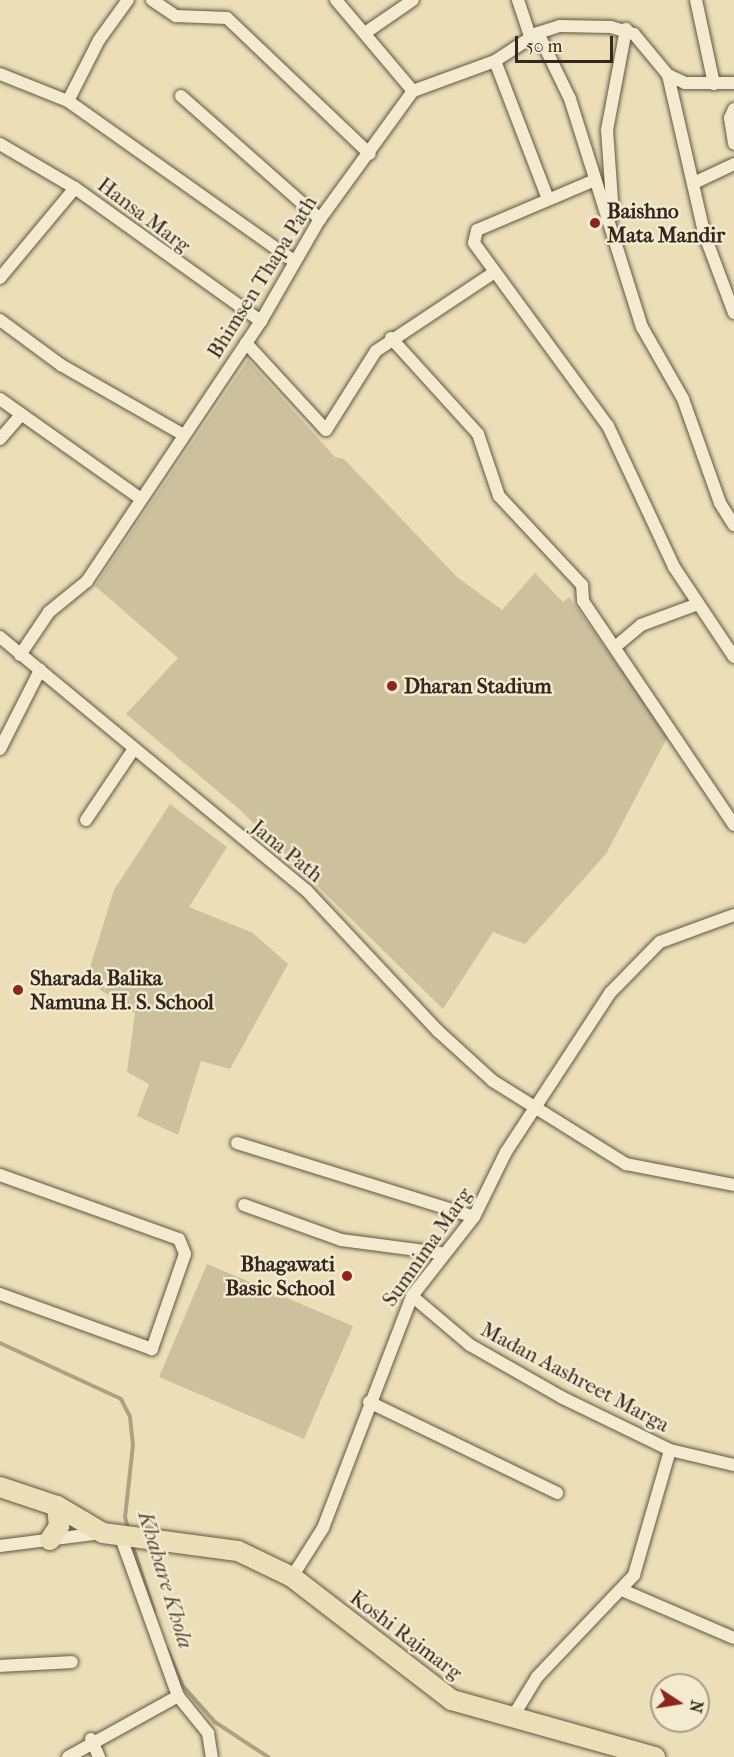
<!DOCTYPE html>
<style>
body{margin:0}
#map{position:relative;width:734px;height:1757px;overflow:hidden;background:#ecdfb7;font-family:"IM FELL French Canon",serif}
div>[style]{position:absolute}
.green>*{inset:0;background:#cdc09d}
.stream>*{height:4px;margin:-2px;padding:0 2px;transform-origin:2px;border-radius:2px;background:#ada083}
.roads{filter:drop-shadow(0 0 2px #625544) drop-shadow(0 0 2px #625544)}
.minor>*{height:12px;margin:-6px;padding:0 6px;transform-origin:6px;border-radius:6px;background:#f3ead0}
.primary>*{height:20px;margin:-10px;padding:0 10px;transform-origin:10px;border-radius:10px;background:#ecdfb7}
.dots>*{width:16px;height:16px;translate:-50% -50%;box-sizing:border-box;border:3px solid #f3ead0;border-radius:50%}
span{translate:-50% -50%;white-space:nowrap;text-align:center;line-height:1.15;-webkit-text-stroke:5px #f3ead0;paint-order:stroke}
.poi-label{font-size:21px;color:#34271e;font-weight:700}
.left{translate:0 -50%;text-align:left}
.right{translate:-100% -50%;text-align:right}
.street-label{font-size:21px;color:#34271e}
.water-label{font-size:22px;color:#584b3c;font-style:italic}
.north{position:absolute;left:650px;top:1673px;width:60px;height:60px;box-sizing:border-box;background:#f3ead0;border:2px solid #a79c89;border-radius:50%;rotate:102deg;font-size:16px;font-weight:700;line-height:24px;text-align:center;color:#34271e}
.north::after{content:'';display:block;margin:auto;width:21px;height:27px;background:#8f2418;clip-path:polygon(50% 0,100% 100%,50% 72%,0 100%)}
.scale{position:absolute;left:515px;top:36px;width:98px;height:27px;box-sizing:border-box;border:3px solid #34271e;border-top:0;padding-left:8px;font-size:18px;line-height:21px;white-space:nowrap;color:#34271e;-webkit-text-stroke:4px #f3ead0;paint-order:stroke}
</style>
<div id="map">
<div class="green">
<i style="clip-path:polygon(248px 360px,335px 457px,344px 459px,457px 577px,502px 610px,535px 573px,563px 602px,569px 597px,668px 736px,606px 854px,525px 944px,493px 932px,443px 1009px,239px 809px,126px 714px,178px 658px,95px 586px)"></i>
<i style="clip-path:polygon(170px 804px,227px 847px,189px 907px,253px 933px,288px 964px,230px 1069px,201px 1061px,178px 1135px,137px 1116px,149px 1084px,127px 1072px,135px 1013px,86px 980px,114px 890px)"></i>
<i style="clip-path:polygon(207px 1264px,353px 1326px,304px 1439px,159px 1377px)"></i>
</div>
<div class="stream">
<i style="left:0;top:1343px;width:133px;rotate:24.8deg"></i>
<i style="left:121px;top:1399px;width:20px;rotate:63deg"></i>
<i style="left:130px;top:1417px;width:28px;rotate:84deg"></i>
<i style="left:133px;top:1445px;width:72px;rotate:96.3deg"></i>
<i style="left:125px;top:1517px;width:15px;rotate:74deg"></i>
<i style="left:132px;top:1544px;width:71px;rotate:71.8deg"></i>
<i style="left:167px;top:1649px;width:39px;rotate:67deg"></i>
<i style="left:182px;top:1685px;width:50px;rotate:48.3deg"></i>
<i style="left:215px;top:1722px;width:64px;rotate:33.4deg"></i>
</div>
<div class="roads">
<div class="minor">
<i style="left:152px;top:0;width:29px;rotate:34deg"></i>
<i style="left:176px;top:16px;width:51px;rotate:2.2deg"></i>
<i style="left:227px;top:18px;width:197px;rotate:43.6deg"></i>
<i style="left:336px;top:0;width:119px;rotate:49.8deg"></i>
<i style="left:518px;top:0;width:41px;rotate:71.6deg"></i>
<i style="left:696px;top:0;width:86px;rotate:77.9deg"></i>
<i style="left:365px;top:33px;width:58px;rotate:-34.5deg"></i>
<i style="left:538px;top:33px;width:73px;rotate:64.1deg"></i>
<i style="left:570px;top:99px;width:239px;rotate:72.5deg"></i>
<i style="left:642px;top:327px;width:83px;rotate:60.3deg"></i>
<i style="left:683px;top:399px;width:110px;rotate:70.4deg"></i>
<i style="left:720px;top:503px;width:26px;rotate:58deg"></i>
<i style="left:495px;top:61px;width:148px;rotate:69deg"></i>
<i style="left:0;top:74px;width:73px;rotate:21.7deg"></i>
<i style="left:68px;top:101px;width:277px;rotate:35.3deg"></i>
<i style="left:668px;top:75px;width:19px;rotate:25deg"></i>
<i style="left:685px;top:83px;width:49px"></i>
<i style="left:181px;top:96px;width:186px;rotate:41.5deg"></i>
<i style="left:68px;top:101px;width:68px;rotate:-63.1deg"></i>
<i style="left:99px;top:40px;width:49px;rotate:-54.1deg"></i>
<i style="left:734px;top:109px;width:10px;rotate:114deg"></i>
<i style="left:730px;top:118px;width:26px;rotate:81deg"></i>
<i style="left:0;top:144px;width:87px;rotate:30.4deg"></i>
<i style="left:75px;top:188px;width:229px;rotate:35.6deg"></i>
<i style="left:595px;top:180px;width:128px;rotate:157deg"></i>
<i style="left:477px;top:230px;width:13px;rotate:103deg"></i>
<i style="left:474px;top:243px;width:227px;rotate:53.8deg"></i>
<i style="left:608px;top:426px;width:156px;rotate:64.9deg"></i>
<i style="left:674px;top:567px;width:108px;rotate:56.3deg"></i>
<i style="left:696px;top:182px;width:42px;rotate:-25.3deg"></i>
<i style="left:613px;top:215px;width:85px;rotate:-94deg"></i>
<i style="left:607px;top:130px;width:103px;rotate:-79.3deg"></i>
<i style="left:0;top:278px;width:117px;rotate:-50.2deg"></i>
<i style="left:0;top:320px;width:76px;rotate:36.4deg"></i>
<i style="left:61px;top:365px;width:139px;rotate:29.7deg"></i>
<i style="left:391px;top:338px;width:130px;rotate:47.8deg"></i>
<i style="left:478px;top:434px;width:65px;rotate:71.3deg"></i>
<i style="left:499px;top:496px;width:122px;rotate:47deg"></i>
<i style="left:582px;top:585px;width:16px;rotate:86deg"></i>
<i style="left:583px;top:601px;width:270px;rotate:56deg"></i>
<i style="left:246px;top:343px;width:118px;rotate:47.4deg"></i>
<i style="left:326px;top:430px;width:93px;rotate:-57.7deg"></i>
<i style="left:376px;top:351px;width:139px;rotate:-33.6deg"></i>
<i style="left:0;top:399px;width:171px;rotate:35.3deg"></i>
<i style="left:0;top:439px;width:30px;rotate:-49deg"></i>
<i style="left:0;top:637px;width:397px;rotate:39.6deg"></i>
<i style="left:306px;top:890px;width:193px;rotate:46.9deg"></i>
<i style="left:438px;top:1031px;width:74px;rotate:42.3deg"></i>
<i style="left:493px;top:1081px;width:157px;rotate:32deg"></i>
<i style="left:626px;top:1164px;width:110px;rotate:11deg"></i>
<i style="left:615px;top:647px;width:34px;rotate:-40deg"></i>
<i style="left:641px;top:625px;width:61px;rotate:-20.2deg"></i>
<i style="left:20px;top:655px;width:52px;rotate:-56deg"></i>
<i style="left:49px;top:612px;width:49px;rotate:-39.2deg"></i>
<i style="left:87px;top:581px;width:313px;rotate:-56.2deg"></i>
<i style="left:261px;top:321px;width:118px;rotate:-60deg"></i>
<i style="left:320px;top:219px;width:158px;rotate:-54deg"></i>
<i style="left:413px;top:91px;width:87px;rotate:-20.1deg"></i>
<i style="left:495px;top:61px;width:51px;rotate:-33.1deg"></i>
<i style="left:538px;top:33px;width:23px;rotate:-18deg"></i>
<i style="left:560px;top:26px;width:51px;rotate:1.1deg"></i>
<i style="left:611px;top:27px;width:24px;rotate:17deg"></i>
<i style="left:634px;top:34px;width:53px;rotate:50.3deg"></i>
<i style="left:668px;top:75px;width:165px;rotate:77.1deg"></i>
<i style="left:705px;top:236px;width:82px;rotate:69.4deg"></i>
<i style="left:0;top:749px;width:89px;rotate:-63.1deg"></i>
<i style="left:86px;top:820px;width:84px;rotate:-56.1deg"></i>
<i style="left:237px;top:1143px;width:248px;rotate:17.3deg"></i>
<i style="left:0;top:1175px;width:190px;rotate:19.7deg"></i>
<i style="left:179px;top:1239px;width:16px;rotate:68deg"></i>
<i style="left:185px;top:1254px;width:101px;rotate:109.2deg"></i>
<i style="left:152px;top:1349px;width:162px;rotate:-160.1deg"></i>
<i style="left:244px;top:1205px;width:103px;rotate:19.8deg"></i>
<i style="left:341px;top:1240px;width:100px;rotate:7.5deg"></i>
<i style="left:412px;top:1296px;width:76px;rotate:40.2deg"></i>
<i style="left:470px;top:1345px;width:105px;rotate:29.7deg"></i>
<i style="left:561px;top:1397px;width:121px;rotate:25.9deg"></i>
<i style="left:670px;top:1450px;width:66px;rotate:13.2deg"></i>
<i style="left:369px;top:1402px;width:209px;rotate:25.8deg"></i>
<i style="left:120px;top:1535px;width:171px;rotate:70.2deg"></i>
<i style="left:0;top:1546px;width:102px;rotate:-7.3deg"></i>
<i style="left:292px;top:1577px;width:58px;rotate:-57.7deg"></i>
<i style="left:323px;top:1528px;width:248px;rotate:-69deg"></i>
<i style="left:412px;top:1296px;width:100px;rotate:-51.9deg"></i>
<i style="left:474px;top:1217px;width:72px;rotate:-63.8deg"></i>
<i style="left:506px;top:1152px;width:190px;rotate:-56.8deg"></i>
<i style="left:610px;top:993px;width:71px;rotate:-45.6deg"></i>
<i style="left:660px;top:942px;width:79px;rotate:-20deg"></i>
<i style="left:622px;top:1590px;width:122px;rotate:23.2deg"></i>
<i style="left:0;top:1666px;width:72px;rotate:-3.2deg"></i>
<i style="left:512px;top:1718px;width:48px;rotate:-58.6deg"></i>
<i style="left:537px;top:1677px;width:141px;rotate:-46.4deg"></i>
<i style="left:634px;top:1575px;width:130px;rotate:-73.9deg"></i>
<i style="left:91px;top:1739px;width:20px;rotate:66deg"></i>
<i style="left:68px;top:1757px;width:126px;rotate:-29deg"></i>
<i style="left:178px;top:1696px;width:48px;rotate:51deg"></i>
<i style="left:208px;top:1733px;width:24px;rotate:81deg"></i>
</div>
<div class="primary">
<i style="left:0;top:1487px;width:60px;rotate:18.4deg"></i>
<i style="left:57px;top:1506px;width:53px;rotate:30.4deg"></i>
<i style="left:103px;top:1533px;width:136px;rotate:7.6deg"></i>
<i style="left:238px;top:1551px;width:60px;rotate:25.7deg"></i>
<i style="left:292px;top:1577px;width:202px;rotate:37.6deg"></i>
<i style="left:452px;top:1700px;width:211px;rotate:15.7deg"></i>
<i style="left:50px;top:1540px;width:17px;rotate:-57deg"></i>
<i style="left:59px;top:1526px;width:20px;rotate:-96deg"></i>
</div>
</div>
<div class="dots">
<i style="left:595px;top:223px;background:#8f2418"></i>
<i style="left:392px;top:686px;background:#8f2418"></i>
<i style="left:18px;top:990px;background:#8f2418"></i>
<i style="left:347px;top:1276px;background:#8f2418"></i>
</div>
<div class="poi-label">
<span class="left" style="left:607px;top:223px">Baishno<br>Mata Mandir</span>
<span class="left" style="left:404px;top:686px">Dharan Stadium</span>
<span class="left" style="left:30px;top:990px">Sharada Balika<br>Namuna H. S. School</span>
<span class="right" style="left:335px;top:1276px">Bhagawati<br>Basic School</span>
</div>
<div class="street-label">
<span style="left:144px;top:215px;rotate:37deg">Hansa Marg</span>
<span style="left:262px;top:277px;rotate:-58deg">Bhimsen Thapa Path</span>
<span style="left:287px;top:851px;rotate:39deg">Jana Path</span>
<span style="left:427px;top:1247px;rotate:-55deg">Sumnima Marg</span>
<span style="left:575px;top:1377px;rotate:28deg">Madan Aashreet Marga</span>
<span style="left:406px;top:1635px;rotate:37deg">Koshi Rajmarg</span>
</div>
<div class="water-label">
<span style="left:165px;top:1580px;rotate:73deg">Khahare Khola</span>
</div>
<div class="north">N</div>
<div class="scale">50 m</div>
</div>
